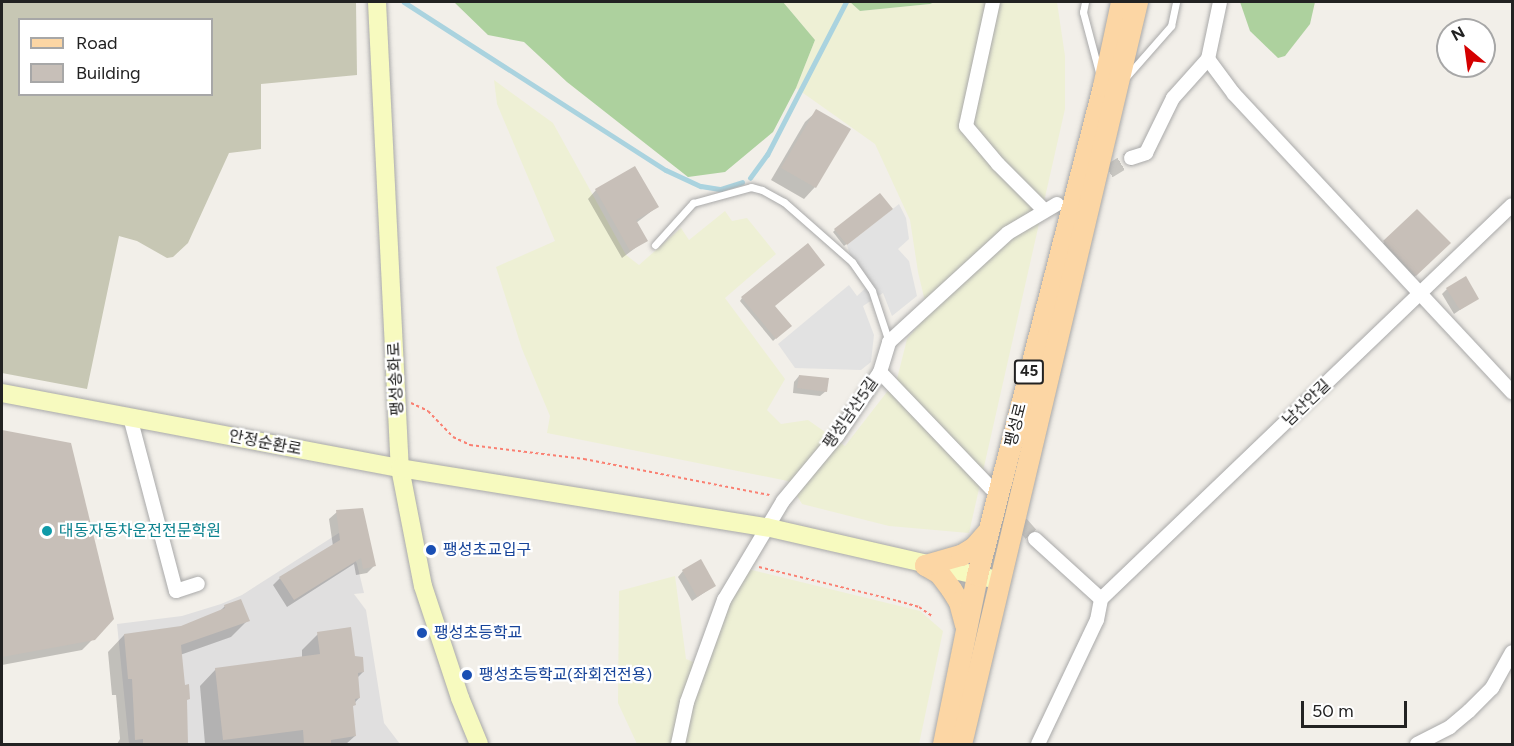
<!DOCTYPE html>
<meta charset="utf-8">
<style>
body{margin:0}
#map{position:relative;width:1514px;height:746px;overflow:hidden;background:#f2efe9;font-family:Figtree,"Noto Sans KR",sans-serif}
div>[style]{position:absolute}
.residential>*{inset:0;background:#e0dfdf}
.construction>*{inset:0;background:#c7c7b4}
.farmland>*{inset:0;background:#eef0d5}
.forest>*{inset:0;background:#add19e}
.parking>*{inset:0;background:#e2e2e2}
.shadow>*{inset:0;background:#0003}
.stream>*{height:4.5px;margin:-2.25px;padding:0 2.25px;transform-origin:2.25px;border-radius:2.25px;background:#aad3df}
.building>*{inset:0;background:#c7bfb8}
.street-tunnel>*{height:14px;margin-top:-7px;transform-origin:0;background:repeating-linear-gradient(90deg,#c8c6c1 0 14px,transparent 0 21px)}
.path>*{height:2px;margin-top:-1px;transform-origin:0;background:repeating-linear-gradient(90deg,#fa8072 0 3px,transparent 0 6px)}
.roads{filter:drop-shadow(0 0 2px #a9a9a9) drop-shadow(0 0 2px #a9a9a9)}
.lane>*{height:7px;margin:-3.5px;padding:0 3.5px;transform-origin:3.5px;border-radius:3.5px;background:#fff}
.street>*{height:14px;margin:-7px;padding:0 7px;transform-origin:7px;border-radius:7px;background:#fff}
.secondary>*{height:18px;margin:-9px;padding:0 9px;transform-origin:9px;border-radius:9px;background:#f7fabf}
.primary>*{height:21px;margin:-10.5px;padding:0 10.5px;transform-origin:10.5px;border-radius:10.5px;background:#fcd6a4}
.dots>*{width:16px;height:16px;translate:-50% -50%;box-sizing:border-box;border:3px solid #fff;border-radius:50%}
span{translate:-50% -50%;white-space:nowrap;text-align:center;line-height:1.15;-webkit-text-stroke:4.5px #fff;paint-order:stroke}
.shield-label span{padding:2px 4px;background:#fff;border:2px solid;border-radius:4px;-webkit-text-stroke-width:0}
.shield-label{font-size:15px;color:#222;font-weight:700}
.street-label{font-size:16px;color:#222}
.culture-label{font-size:16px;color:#0d838f}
.left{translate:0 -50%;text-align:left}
.transit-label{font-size:16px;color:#164399}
.frame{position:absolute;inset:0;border:3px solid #222;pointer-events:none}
.legend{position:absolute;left:18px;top:18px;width:195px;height:78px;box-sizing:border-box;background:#fff;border:2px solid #a7a7a7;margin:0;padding:8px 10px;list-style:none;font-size:18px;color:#222}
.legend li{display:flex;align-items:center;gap:12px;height:30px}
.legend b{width:30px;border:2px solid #a7a7a7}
.north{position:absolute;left:1436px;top:18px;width:60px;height:60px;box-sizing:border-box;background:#fff;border:2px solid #a7a7a7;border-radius:50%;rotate:331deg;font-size:16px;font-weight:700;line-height:24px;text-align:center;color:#222}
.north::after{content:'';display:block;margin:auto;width:21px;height:27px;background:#d40000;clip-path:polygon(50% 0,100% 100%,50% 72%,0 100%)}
.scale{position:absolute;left:1301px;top:701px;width:106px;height:27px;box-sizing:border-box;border:3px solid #222;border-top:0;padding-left:8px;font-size:18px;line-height:21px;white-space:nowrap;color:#222;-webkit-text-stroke:4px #fff;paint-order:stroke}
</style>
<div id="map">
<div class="residential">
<i style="clip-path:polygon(342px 531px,357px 564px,364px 593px,354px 594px,366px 610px,384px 723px,400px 744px,129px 744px,117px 624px,182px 616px,221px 604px,242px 595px)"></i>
</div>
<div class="construction">
<i style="clip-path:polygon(evenodd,2px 2px,356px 2px,357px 75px,261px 84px,261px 149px,229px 153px,188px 243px,173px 257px,167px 258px,137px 241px,119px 236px,87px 389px,2px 373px,2px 2px,20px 20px,212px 20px,212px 94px,20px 94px,20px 20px)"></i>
</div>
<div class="farmland">
<i style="clip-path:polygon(783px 2px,850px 2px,860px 11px,930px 4px,935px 2px,1057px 2px,1065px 56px,1065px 109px,969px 533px,889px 526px,802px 504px,788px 481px,547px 433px,550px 416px,522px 349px,496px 267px,555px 241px,497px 104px,494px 80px,553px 123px,626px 255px,639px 265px,681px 228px,689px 240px,725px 211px,732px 221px,747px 218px,776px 254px,725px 298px,785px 379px,767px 410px,781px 424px,808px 420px,845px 446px,897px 379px,907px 339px,928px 314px,918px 272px,910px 220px,875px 144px,796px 88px,815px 40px)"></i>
<i style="clip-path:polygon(748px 569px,920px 611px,943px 631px,919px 744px,637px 744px,618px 703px,619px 591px,675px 576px,686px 659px,703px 666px,722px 617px)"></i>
</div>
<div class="forest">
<i style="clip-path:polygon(454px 2px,783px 2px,815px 40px,796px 88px,773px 132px,725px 172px,688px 177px,567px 82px,524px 42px,488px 35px)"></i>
<i style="clip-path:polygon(850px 2px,935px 2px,930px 4px,860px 11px)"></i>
<i style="clip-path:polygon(1240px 2px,1315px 2px,1310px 24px,1285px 56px,1278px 58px,1250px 31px)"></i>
</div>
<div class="parking">
<i style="clip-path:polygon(899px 204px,906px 218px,909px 239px,898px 249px,909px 261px,917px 296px,892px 316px,883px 293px,863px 306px,874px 335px,871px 362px,861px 370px,795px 368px,778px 344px,849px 285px,857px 296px,868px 286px,852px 262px,847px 245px)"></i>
</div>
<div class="shadow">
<i style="clip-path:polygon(817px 111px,815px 187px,804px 199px,771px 180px,805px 122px)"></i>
<i style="clip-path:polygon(596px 190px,657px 207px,636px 223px,646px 240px,622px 258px,588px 199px)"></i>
<i style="clip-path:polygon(889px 211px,844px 246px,833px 232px,835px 230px)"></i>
<i style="clip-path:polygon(1417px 211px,1449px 243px,1407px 284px,1376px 250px)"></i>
<i style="clip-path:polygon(1447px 289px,1477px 298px,1454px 314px,1442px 294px)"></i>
<i style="clip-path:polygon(742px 298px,773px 306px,789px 326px,773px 341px,740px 301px)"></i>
<i style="clip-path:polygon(799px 376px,826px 391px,820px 396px,793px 393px,794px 382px)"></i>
<i style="clip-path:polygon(2px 431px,70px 444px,94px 638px,82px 650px,2px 665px)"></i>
<i style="clip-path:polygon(337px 512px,374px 566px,367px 573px,356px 575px,354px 564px,287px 607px,273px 585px,280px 578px,333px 546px,329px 519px)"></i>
<i style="clip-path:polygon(683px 571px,714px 586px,692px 601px,678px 577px)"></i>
<i style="clip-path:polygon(225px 606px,248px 620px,231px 637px,180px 655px,184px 686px,187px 686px,187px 744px,117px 744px,120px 739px,116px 695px,112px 695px,108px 652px,124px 635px,182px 627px,218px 613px)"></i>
<i style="clip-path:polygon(318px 634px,354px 658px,363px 672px,357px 678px,359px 698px,351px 707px,355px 736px,346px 744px,205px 744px,200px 686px,216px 669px,302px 657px,302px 650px)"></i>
</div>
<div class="stream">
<i style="left:404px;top:2px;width:311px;rotate:32.7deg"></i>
<i style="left:666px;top:170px;width:38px;rotate:25deg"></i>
<i style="left:701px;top:186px;width:20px;rotate:9deg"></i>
<i style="left:721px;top:189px;width:22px;rotate:-18deg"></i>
<i style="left:750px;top:178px;width:29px;rotate:-54deg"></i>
<i style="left:767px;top:155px;width:172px;rotate:-62.7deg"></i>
</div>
<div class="building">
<i style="clip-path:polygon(816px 109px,851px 129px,816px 188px,781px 168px)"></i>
<i style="clip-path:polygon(635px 166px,659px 207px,636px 220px,648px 241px,630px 251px,595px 189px)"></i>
<i style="clip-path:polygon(880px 193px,893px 209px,847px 245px,834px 229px)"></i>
<i style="clip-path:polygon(1417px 209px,1451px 243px,1416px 276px,1383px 241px)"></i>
<i style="clip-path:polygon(808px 243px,825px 265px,775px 306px,792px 326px,776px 339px,741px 297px)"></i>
<i style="clip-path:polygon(1466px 276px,1479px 299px,1460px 310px,1446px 288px)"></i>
<i style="clip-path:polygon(799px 375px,829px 378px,827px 392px,797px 388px)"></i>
<i style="clip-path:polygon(2px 430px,71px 443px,114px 619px,95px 640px,2px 657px)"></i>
<i style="clip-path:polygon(363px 508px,376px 566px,363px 569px,361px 558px,294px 600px,279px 577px,340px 540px,336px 510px)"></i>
<i style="clip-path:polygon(701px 559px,716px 586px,697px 597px,682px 570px)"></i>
<i style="clip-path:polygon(241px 599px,250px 621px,181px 645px,185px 685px,189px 684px,190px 699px,187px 700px,188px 744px,143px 744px,143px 739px,135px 740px,132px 679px,128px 679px,124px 634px,181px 626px,225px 608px,224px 605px)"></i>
<i style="clip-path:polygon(351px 627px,355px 656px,363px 657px,364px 672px,358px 673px,360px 698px,355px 699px,356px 705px,353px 706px,356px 736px,331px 740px,331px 744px,304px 744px,303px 730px,223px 740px,215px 668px,320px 654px,317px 632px)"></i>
</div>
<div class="street-tunnel">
<i style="left:1091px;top:182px;width:47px;rotate:-31deg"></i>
<i style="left:994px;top:492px;width:62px;rotate:48.9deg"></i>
</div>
<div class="path">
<i style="left:411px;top:403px;width:19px;rotate:25deg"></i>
<i style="left:428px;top:411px;width:36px;rotate:46deg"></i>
<i style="left:453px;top:437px;width:19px;rotate:25deg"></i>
<i style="left:470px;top:445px;width:115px;rotate:7deg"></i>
<i style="left:584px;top:459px;width:189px;rotate:11deg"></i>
<i style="left:759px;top:567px;width:143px;rotate:13.7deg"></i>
<i style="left:898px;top:601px;width:22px;rotate:16deg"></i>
<i style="left:919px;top:607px;width:16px;rotate:35deg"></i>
</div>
<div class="roads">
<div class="lane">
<i style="left:1085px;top:2px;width:10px;rotate:101deg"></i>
<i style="left:1083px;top:12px;width:62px;rotate:75.1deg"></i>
<i style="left:1127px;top:76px;width:67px;rotate:-48.7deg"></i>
<i style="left:1171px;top:26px;width:25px;rotate:-78deg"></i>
<i style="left:655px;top:245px;width:57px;rotate:-47.9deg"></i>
<i style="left:693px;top:203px;width:60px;rotate:-15.4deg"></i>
<i style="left:751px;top:187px;width:11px;rotate:15deg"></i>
<i style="left:762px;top:190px;width:25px;rotate:29deg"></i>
<i style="left:784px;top:202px;width:91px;rotate:41.4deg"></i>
<i style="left:852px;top:262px;width:35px;rotate:55deg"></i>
<i style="left:872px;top:291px;width:54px;rotate:71.6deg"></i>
</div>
<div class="street">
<i style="left:993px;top:2px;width:127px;rotate:102.3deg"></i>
<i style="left:966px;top:126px;width:50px;rotate:49.9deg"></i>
<i style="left:998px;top:164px;width:65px;rotate:45deg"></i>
<i style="left:1208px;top:59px;width:44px;rotate:53.4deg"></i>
<i style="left:1234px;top:94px;width:408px;rotate:47deg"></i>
<i style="left:1131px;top:158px;width:16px;rotate:-18deg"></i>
<i style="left:1146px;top:153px;width:61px;rotate:-63.9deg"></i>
<i style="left:1173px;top:98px;width:52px;rotate:-48.1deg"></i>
<i style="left:1208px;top:59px;width:58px;rotate:-78.1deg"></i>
<i style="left:880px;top:372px;width:161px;rotate:46.3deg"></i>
<i style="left:130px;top:417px;width:180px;rotate:75.2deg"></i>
<i style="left:176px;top:591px;width:23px;rotate:-18deg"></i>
<i style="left:1035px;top:539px;width:89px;rotate:42.3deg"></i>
<i style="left:1101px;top:599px;width:569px;rotate:-43.79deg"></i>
<i style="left:678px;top:744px;width:43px;rotate:-77.9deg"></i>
<i style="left:687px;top:702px;width:109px;rotate:-70.1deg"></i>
<i style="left:724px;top:600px;width:115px;rotate:-59.2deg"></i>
<i style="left:783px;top:501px;width:85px;rotate:-50.3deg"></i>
<i style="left:837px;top:436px;width:77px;rotate:-56.1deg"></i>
<i style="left:880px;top:372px;width:31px;rotate:-73deg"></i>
<i style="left:889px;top:342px;width:161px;rotate:-42.5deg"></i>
<i style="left:1008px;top:233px;width:57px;rotate:-30.6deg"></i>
<i style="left:1038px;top:744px;width:137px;rotate:-64.6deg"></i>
<i style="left:1097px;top:620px;width:21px;rotate:-79deg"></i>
<i style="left:1417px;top:744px;width:37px;rotate:-27deg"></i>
<i style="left:1450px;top:727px;width:25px;rotate:-40deg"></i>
<i style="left:1469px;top:711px;width:33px;rotate:-45deg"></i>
<i style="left:1492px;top:688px;width:41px;rotate:-60.9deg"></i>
</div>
<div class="secondary">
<i style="left:377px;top:2px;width:467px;rotate:87.2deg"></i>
<i style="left:400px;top:468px;width:120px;rotate:79deg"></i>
<i style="left:423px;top:586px;width:118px;rotate:71.7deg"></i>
<i style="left:460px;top:698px;width:50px;rotate:67.6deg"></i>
<i style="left:2px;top:393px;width:405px;rotate:10.7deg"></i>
<i style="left:400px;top:468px;width:371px;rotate:9.2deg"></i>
<i style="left:766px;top:527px;width:241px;rotate:12.9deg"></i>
</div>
<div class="primary">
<i style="left:925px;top:565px;width:16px;rotate:30deg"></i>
<i style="left:939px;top:573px;width:20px;rotate:53deg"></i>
<i style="left:951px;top:589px;width:15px;rotate:58deg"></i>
<i style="left:959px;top:602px;width:23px;rotate:75deg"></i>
<i style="left:925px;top:565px;width:37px;rotate:-16deg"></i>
<i style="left:961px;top:555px;width:15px;rotate:-32deg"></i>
<i style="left:974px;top:547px;width:21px;rotate:-49deg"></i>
<i style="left:943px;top:744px;width:172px;rotate:-78.6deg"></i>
<i style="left:977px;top:575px;width:505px;rotate:-75.55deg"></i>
<i style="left:1103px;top:86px;width:86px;rotate:-77.9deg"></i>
<i style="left:961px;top:744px;width:763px;rotate:-76.66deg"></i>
</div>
</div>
<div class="dots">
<i style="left:47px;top:531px;background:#0f9aa8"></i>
<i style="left:431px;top:550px;background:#1a4fb4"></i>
<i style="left:422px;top:633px;background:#1a4fb4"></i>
<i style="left:467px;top:675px;background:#1a4fb4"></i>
</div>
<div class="shield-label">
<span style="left:1029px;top:372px">45</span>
</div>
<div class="street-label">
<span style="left:396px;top:379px;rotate:-93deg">팽성송화로</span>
<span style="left:1307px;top:403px;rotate:-44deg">남산안길</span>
<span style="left:851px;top:413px;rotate:-55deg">팽성남산5길</span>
<span style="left:1016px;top:425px;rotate:-76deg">팽성로</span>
<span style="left:265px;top:443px;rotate:11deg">안정순환로</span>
</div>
<div class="culture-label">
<span class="left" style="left:59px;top:531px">대동자동차운전전문학원</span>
</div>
<div class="transit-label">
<span class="left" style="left:443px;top:550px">팽성초교입구</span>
<span class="left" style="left:434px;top:633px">팽성초등학교</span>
<span class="left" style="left:479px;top:675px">팽성초등학교(좌회전전용)</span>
</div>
<div class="frame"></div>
<ul class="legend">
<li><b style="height:8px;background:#fcd6a4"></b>Road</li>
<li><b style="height:16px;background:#c7bfb8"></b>Building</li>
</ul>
<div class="north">N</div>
<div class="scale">50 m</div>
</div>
